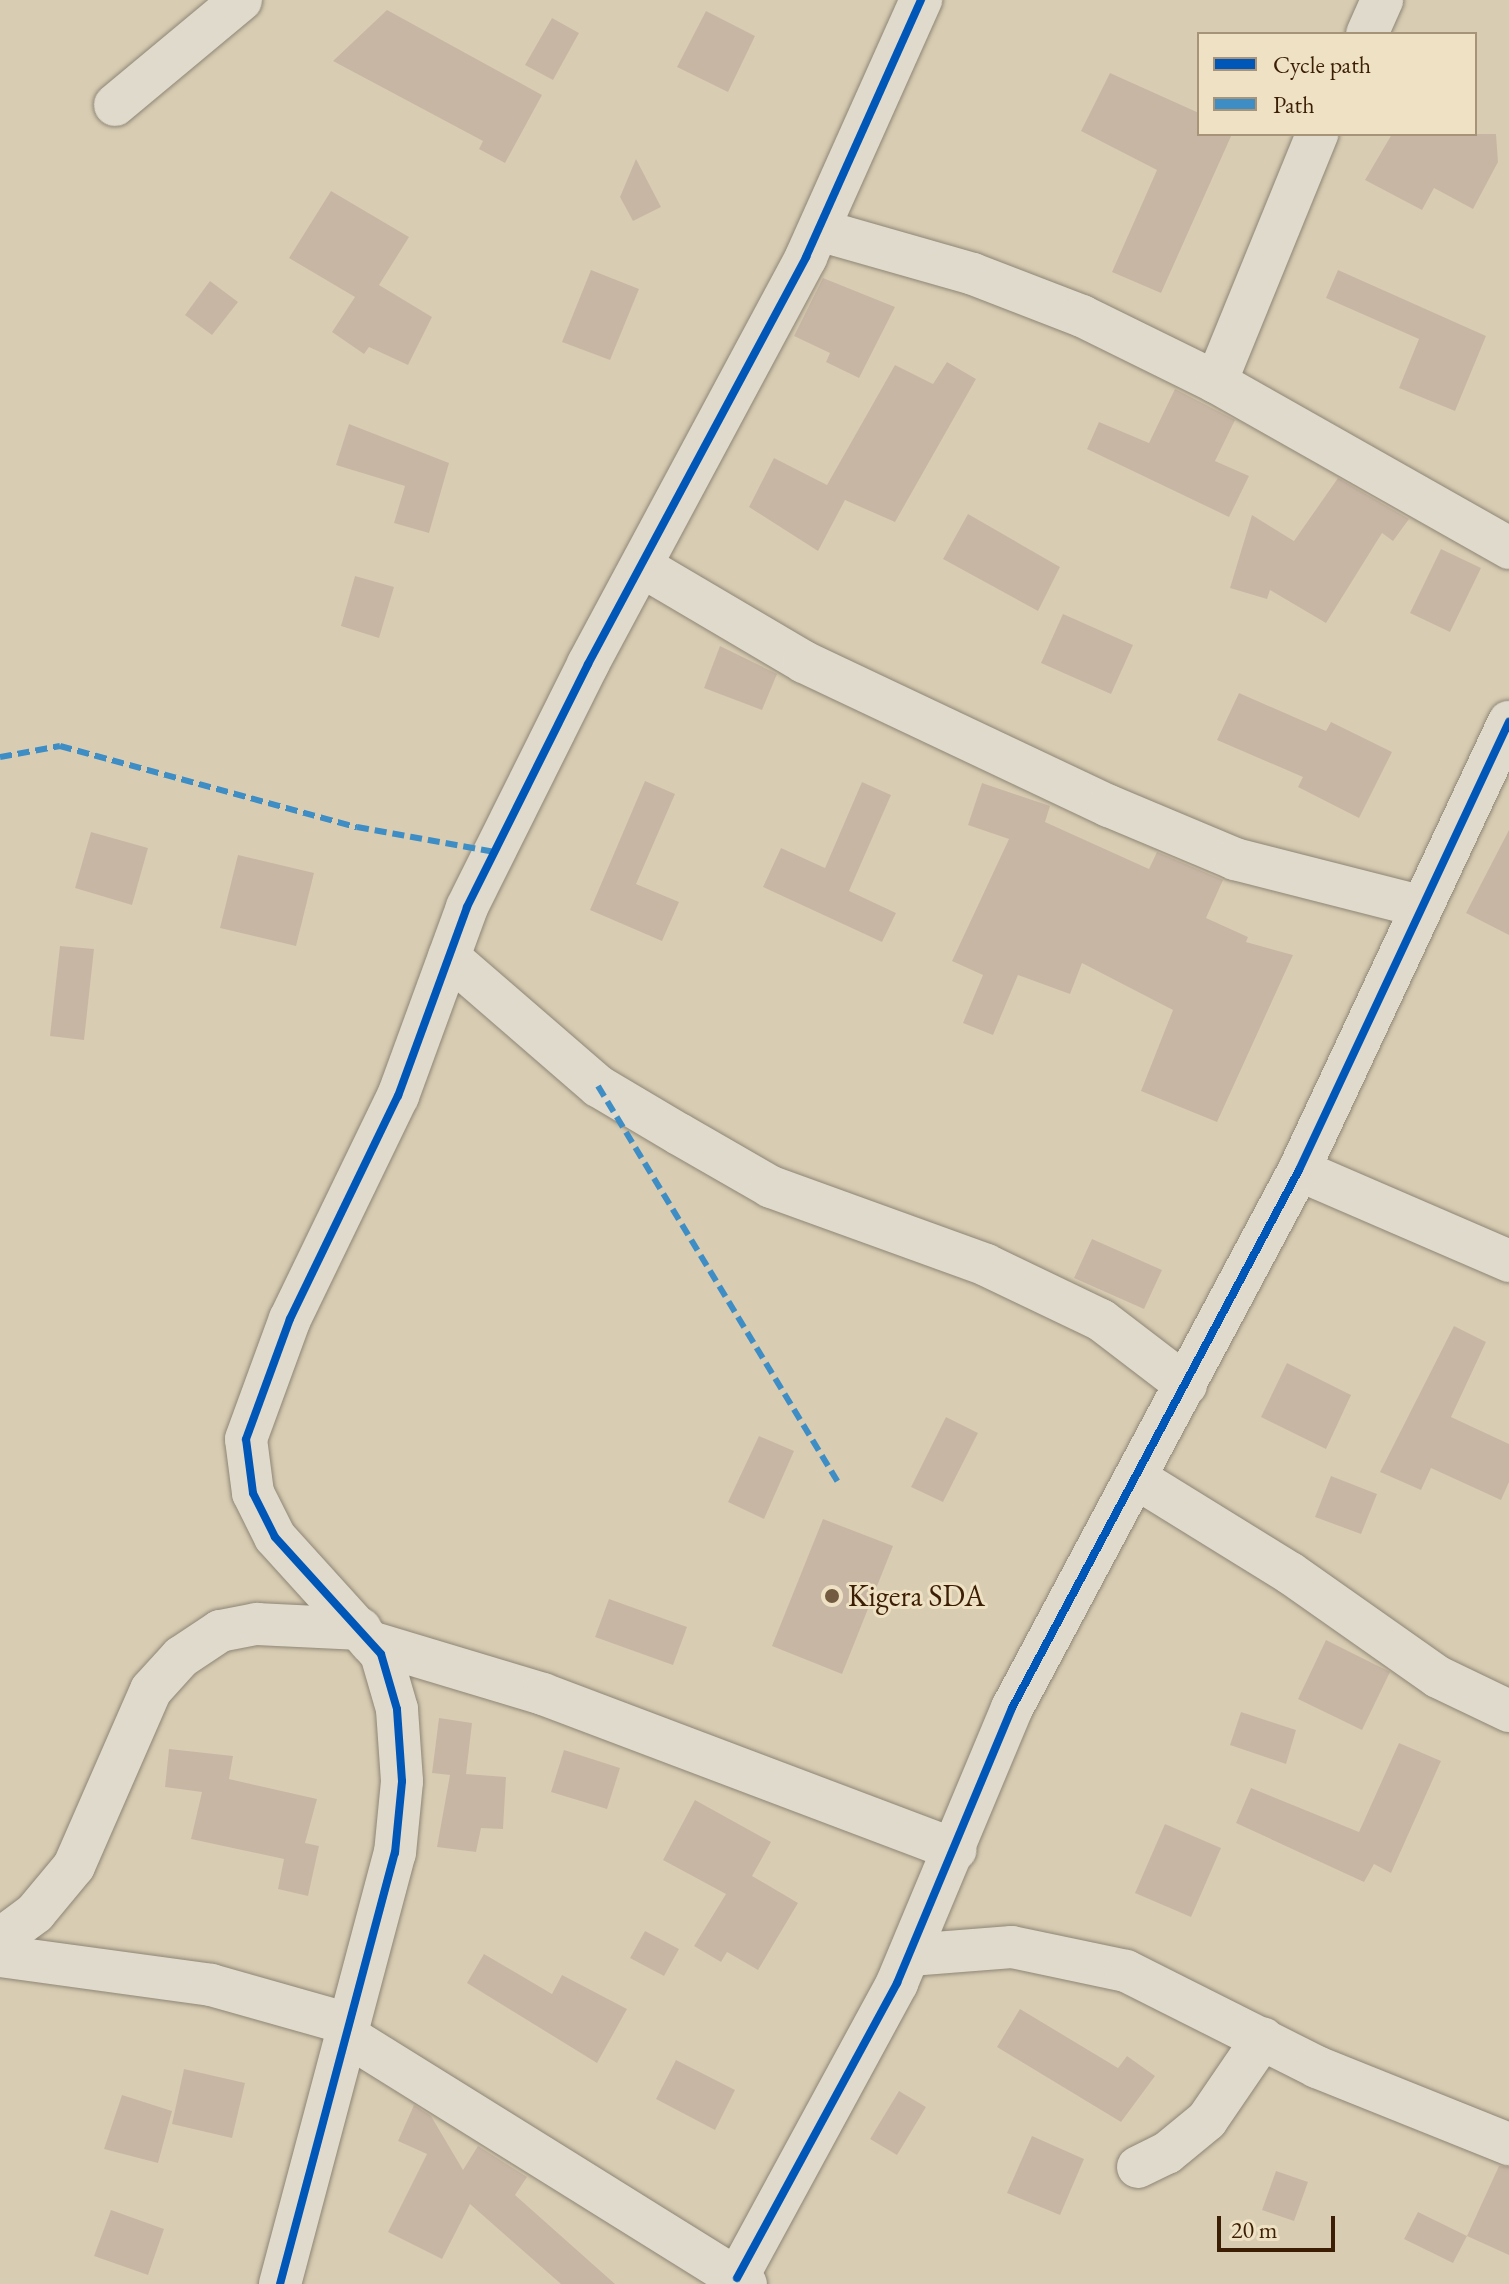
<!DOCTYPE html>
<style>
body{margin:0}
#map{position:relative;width:1509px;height:2284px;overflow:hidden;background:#d8cdb3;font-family:"EB Garamond",serif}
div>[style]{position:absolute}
.building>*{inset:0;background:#c8b6a5}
.roads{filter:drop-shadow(0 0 2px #8f8574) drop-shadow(0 0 2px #8f8574)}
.minor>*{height:42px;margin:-21px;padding:0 21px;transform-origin:21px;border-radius:21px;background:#e0dacd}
.quiet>*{height:6px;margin-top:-3px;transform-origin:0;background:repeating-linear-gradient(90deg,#3e8dc5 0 12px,transparent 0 18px)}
.cycleway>*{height:8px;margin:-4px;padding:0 4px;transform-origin:4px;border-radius:4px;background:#0057b8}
.dots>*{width:22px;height:22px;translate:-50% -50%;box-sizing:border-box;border:4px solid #efe2c4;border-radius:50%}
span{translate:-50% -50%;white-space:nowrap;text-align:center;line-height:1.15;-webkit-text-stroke:6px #efe2c4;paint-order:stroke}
.poi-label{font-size:30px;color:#3c1e05}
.left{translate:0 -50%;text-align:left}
.legend{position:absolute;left:1197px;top:32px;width:280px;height:104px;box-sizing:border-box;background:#efe2c4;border:2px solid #a79478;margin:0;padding:10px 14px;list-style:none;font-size:24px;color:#3c1e05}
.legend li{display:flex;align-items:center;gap:16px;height:40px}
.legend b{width:40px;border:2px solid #a79478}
.scale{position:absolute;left:1217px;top:2216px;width:118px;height:36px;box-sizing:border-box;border:4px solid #3c1e05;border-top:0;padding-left:10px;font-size:24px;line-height:28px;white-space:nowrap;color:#3c1e05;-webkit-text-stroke:6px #efe2c4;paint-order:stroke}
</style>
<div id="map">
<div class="building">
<i style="clip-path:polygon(387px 10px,542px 95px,505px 163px,479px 149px,483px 141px,333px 61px)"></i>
<i style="clip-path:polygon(706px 11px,755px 36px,728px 92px,677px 67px)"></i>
<i style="clip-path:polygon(552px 18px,579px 33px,553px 80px,525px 65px)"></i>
<i style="clip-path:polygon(1110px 73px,1199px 113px,1199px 134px,1232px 134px,1161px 293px,1112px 272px,1157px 170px,1081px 131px)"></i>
<i style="clip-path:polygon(1392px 134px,1496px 134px,1498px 162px,1473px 209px,1434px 188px,1422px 210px,1365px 180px)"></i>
<i style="clip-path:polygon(636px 159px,661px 207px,633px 221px,620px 197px)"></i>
<i style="clip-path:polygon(331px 191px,409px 237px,379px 285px,432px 317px,408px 365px,369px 347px,364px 354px,332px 332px,355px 297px,289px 258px)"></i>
<i style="clip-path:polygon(591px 270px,639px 289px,610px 360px,562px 342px)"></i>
<i style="clip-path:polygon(1338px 270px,1486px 336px,1455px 411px,1399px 388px,1419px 339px,1326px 298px)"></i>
<i style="clip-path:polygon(823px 278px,895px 307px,859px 378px,826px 362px,830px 353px,794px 336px)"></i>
<i style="clip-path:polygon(210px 281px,238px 302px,212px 335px,185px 315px)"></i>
<i style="clip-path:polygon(947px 362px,976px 379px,895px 522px,845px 500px,818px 551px,749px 507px,774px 458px,827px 485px,895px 365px,933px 384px)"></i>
<i style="clip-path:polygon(1175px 389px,1235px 420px,1215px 461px,1249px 476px,1229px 517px,1087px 449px,1099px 422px,1149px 443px)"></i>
<i style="clip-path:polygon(349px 424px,449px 463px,429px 533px,394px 523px,405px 486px,336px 465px)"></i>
<i style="clip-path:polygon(1338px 478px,1409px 519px,1393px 541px,1382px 533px,1326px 623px,1270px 590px,1267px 599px,1230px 588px,1252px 515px,1294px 541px)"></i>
<i style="clip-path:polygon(968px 514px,1060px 567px,1038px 611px,943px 559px)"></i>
<i style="clip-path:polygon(1441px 549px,1481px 568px,1450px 632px,1410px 613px)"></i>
<i style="clip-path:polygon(355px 576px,394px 587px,379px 638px,341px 626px)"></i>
<i style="clip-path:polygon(1063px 614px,1133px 645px,1111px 694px,1041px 663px)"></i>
<i style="clip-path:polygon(720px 646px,777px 674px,762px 710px,704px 688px)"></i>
<i style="clip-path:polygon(1239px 693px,1326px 731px,1331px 722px,1392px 752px,1359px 818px,1298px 787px,1303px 777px,1217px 740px)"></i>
<i style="clip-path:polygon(645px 781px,675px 794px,636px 884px,679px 902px,662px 941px,590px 910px)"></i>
<i style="clip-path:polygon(862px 782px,891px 795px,849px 891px,896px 913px,882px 942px,763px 887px,781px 848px,825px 868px)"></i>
<i style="clip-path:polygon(982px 783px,1050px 806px,1045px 822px,1149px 869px,1157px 852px,1223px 880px,1206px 918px,1248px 937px,1246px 942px,1293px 955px,1217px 1122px,1141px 1091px,1173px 1010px,1082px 963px,1070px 994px,1018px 975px,993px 1035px,963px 1023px,983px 975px,952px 961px,1009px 839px,968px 825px)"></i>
<i style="clip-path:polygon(1509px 830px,1509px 935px,1466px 913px)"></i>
<i style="clip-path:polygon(91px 832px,148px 848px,132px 905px,75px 888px)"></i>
<i style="clip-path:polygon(238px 855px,314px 873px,296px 946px,220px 928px)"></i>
<i style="clip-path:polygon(60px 946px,94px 949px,84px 1040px,50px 1036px)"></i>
<i style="clip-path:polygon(1092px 1239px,1162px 1270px,1144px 1309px,1074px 1278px)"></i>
<i style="clip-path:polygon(1454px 1326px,1486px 1342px,1451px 1417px,1509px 1444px,1509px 1482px,1501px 1500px,1431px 1468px,1421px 1490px,1380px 1472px)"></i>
<i style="clip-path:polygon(1287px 1363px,1351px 1395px,1326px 1449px,1261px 1417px)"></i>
<i style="clip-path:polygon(946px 1417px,978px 1433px,943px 1502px,911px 1487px)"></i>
<i style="clip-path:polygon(759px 1436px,794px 1451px,764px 1519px,728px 1502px)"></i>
<i style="clip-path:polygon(1331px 1476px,1377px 1494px,1361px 1534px,1315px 1517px)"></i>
<i style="clip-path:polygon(823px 1519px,893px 1546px,842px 1674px,772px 1646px)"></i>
<i style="clip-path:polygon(609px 1599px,687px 1627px,673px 1665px,595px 1637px)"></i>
<i style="clip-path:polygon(1326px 1640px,1390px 1672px,1362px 1730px,1298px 1699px)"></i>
<i style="clip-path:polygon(1241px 1712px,1296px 1730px,1286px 1764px,1230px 1745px)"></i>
<i style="clip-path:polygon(439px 1718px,472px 1723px,466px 1774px,506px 1777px,503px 1829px,481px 1828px,476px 1852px,437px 1847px,450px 1775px,432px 1773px)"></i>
<i style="clip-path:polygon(1399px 1743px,1441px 1761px,1391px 1873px,1374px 1864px,1364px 1882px,1236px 1823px,1251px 1788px,1359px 1832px)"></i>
<i style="clip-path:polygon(169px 1749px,233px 1756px,229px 1779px,317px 1799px,305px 1843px,319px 1846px,308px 1896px,278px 1889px,284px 1859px,191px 1839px,202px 1792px,165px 1787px)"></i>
<i style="clip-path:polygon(564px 1750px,620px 1768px,607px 1809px,551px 1792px)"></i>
<i style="clip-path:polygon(695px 1800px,771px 1842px,752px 1876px,798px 1903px,758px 1970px,727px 1952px,721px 1962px,694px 1946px,726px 1894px,663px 1860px)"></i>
<i style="clip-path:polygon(1165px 1824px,1221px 1848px,1191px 1917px,1135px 1893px)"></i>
<i style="clip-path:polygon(645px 1931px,679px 1949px,664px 1976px,630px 1958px)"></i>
<i style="clip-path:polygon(484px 1954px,552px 1994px,562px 1975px,627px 2009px,597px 2063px,467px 1983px)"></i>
<i style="clip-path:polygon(1020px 2009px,1118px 2068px,1127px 2056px,1155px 2076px,1121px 2122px,997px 2047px)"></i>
<i style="clip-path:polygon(676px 2060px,735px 2090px,715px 2130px,656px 2099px)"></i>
<i style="clip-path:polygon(184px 2069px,245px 2083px,232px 2138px,172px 2124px)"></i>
<i style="clip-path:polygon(899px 2091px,926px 2107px,897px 2155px,870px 2139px)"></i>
<i style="clip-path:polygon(122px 2095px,172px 2111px,158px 2163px,104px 2149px)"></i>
<i style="clip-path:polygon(414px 2105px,431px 2116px,463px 2170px,478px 2146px,527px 2177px,515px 2195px,615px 2284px,561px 2284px,470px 2204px,442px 2259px,388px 2232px,427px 2154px,398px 2141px)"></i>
<i style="clip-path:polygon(1032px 2136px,1084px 2159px,1060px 2215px,1007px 2193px)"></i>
<i style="clip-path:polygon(1499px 2166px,1509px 2167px,1509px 2255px,1467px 2236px)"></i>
<i style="clip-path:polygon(1276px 2171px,1308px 2182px,1294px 2221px,1262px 2210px)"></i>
<i style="clip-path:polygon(111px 2210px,164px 2229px,148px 2275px,94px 2256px)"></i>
<i style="clip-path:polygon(1418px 2212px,1467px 2236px,1453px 2263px,1404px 2239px)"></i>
</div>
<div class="roads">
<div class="minor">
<i style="left:1367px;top:34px;width:37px;rotate:-66deg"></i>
<i style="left:115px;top:105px;width:164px;rotate:-39.8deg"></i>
<i style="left:819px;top:230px;width:160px;rotate:15.9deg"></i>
<i style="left:973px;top:274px;width:117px;rotate:21.1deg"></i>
<i style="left:1082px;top:316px;width:149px;rotate:26.2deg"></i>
<i style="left:1216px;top:382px;width:337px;rotate:29.5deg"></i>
<i style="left:1216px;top:382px;width:268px;rotate:-67.8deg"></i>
<i style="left:643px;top:567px;width:187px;rotate:30.5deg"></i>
<i style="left:804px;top:662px;width:337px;rotate:25.3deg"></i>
<i style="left:1109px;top:806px;width:137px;rotate:22.8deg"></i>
<i style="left:1235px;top:859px;width:191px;rotate:14.3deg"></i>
<i style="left:449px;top:957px;width:197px;rotate:40.9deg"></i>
<i style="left:598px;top:1086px;width:94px;rotate:30.7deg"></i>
<i style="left:679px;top:1134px;width:106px;rotate:29.9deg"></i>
<i style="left:771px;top:1187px;width:229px;rotate:19.9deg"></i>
<i style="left:986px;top:1265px;width:127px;rotate:25.6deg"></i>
<i style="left:1101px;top:1320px;width:107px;rotate:37.4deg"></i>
<i style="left:1299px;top:1170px;width:229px;rotate:23.4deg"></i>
<i style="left:1136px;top:1478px;width:181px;rotate:31.7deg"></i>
<i style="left:1290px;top:1573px;width:181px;rotate:35.1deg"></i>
<i style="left:1438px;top:1677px;width:79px;rotate:25.6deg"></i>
<i style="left:370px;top:1642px;width:181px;rotate:16.7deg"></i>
<i style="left:543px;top:1694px;width:441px;rotate:20.7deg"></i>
<i style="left:0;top:1939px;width:44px;rotate:-36.6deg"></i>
<i style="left:35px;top:1913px;width:61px;rotate:-50.3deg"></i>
<i style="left:74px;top:1866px;width:192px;rotate:-66.4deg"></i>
<i style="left:151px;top:1690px;width:45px;rotate:-47.7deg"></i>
<i style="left:181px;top:1657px;width:47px;rotate:-33.7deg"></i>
<i style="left:220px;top:1631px;width:38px;rotate:-11deg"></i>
<i style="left:257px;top:1624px;width:104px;rotate:2.8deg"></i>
<i style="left:910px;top:1955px;width:102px;rotate:-4.5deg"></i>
<i style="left:1012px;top:1947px;width:116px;rotate:11.9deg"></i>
<i style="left:1126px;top:1971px;width:214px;rotate:26.7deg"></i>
<i style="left:1317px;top:2067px;width:207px;rotate:21.9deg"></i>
<i style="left:0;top:1956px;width:213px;rotate:7.8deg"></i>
<i style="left:211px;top:1985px;width:143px;rotate:15.8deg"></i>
<i style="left:346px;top:2035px;width:471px;rotate:31.9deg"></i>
<i style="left:1138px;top:2167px;width:32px;rotate:-26deg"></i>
<i style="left:1167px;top:2153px;width:52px;rotate:-39.5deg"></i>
<i style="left:1207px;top:2120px;width:99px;rotate:-55.7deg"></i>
<i style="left:737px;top:2278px;width:336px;rotate:-61.5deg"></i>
<i style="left:897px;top:1983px;width:298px;rotate:-67.3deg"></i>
<i style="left:1012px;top:1708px;width:610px;rotate:-61.92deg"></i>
<i style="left:1299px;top:1170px;width:495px;rotate:-64.9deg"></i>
<i style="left:280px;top:2284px;width:446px;rotate:-75.1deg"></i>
<i style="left:395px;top:1853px;width:72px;rotate:-84.4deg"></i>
<i style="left:402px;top:1781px;width:72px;rotate:-94deg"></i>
<i style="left:397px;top:1709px;width:57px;rotate:-106.2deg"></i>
<i style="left:381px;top:1654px;width:158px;rotate:-132.2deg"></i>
<i style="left:275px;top:1537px;width:49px;rotate:-116.6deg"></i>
<i style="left:253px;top:1493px;width:54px;rotate:-97.4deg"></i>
<i style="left:246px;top:1439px;width:128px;rotate:-69.9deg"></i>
<i style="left:290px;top:1319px;width:248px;rotate:-64.2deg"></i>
<i style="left:398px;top:1096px;width:201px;rotate:-69.9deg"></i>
<i style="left:467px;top:907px;width:271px;rotate:-63.5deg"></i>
<i style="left:588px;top:664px;width:462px;rotate:-61.8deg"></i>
<i style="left:806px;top:257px;width:282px;rotate:-65.9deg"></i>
</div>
</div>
<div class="quiet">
<i style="left:0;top:757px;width:61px;rotate:-10.4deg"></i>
<i style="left:60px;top:746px;width:308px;rotate:15.3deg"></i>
<i style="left:357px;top:827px;width:140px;rotate:10.3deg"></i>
<i style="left:598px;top:1086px;width:468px;rotate:58.8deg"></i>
</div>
<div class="cycleway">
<i style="left:737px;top:2278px;width:336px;rotate:-61.5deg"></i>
<i style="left:897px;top:1983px;width:298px;rotate:-67.3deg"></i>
<i style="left:1012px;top:1708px;width:610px;rotate:-61.92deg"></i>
<i style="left:1299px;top:1170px;width:495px;rotate:-64.9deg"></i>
<i style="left:280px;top:2284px;width:446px;rotate:-75.1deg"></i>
<i style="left:395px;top:1853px;width:72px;rotate:-84.4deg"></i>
<i style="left:402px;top:1781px;width:72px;rotate:-94deg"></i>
<i style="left:397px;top:1709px;width:57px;rotate:-106.2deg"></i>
<i style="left:381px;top:1654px;width:158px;rotate:-132.2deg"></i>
<i style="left:275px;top:1537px;width:49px;rotate:-116.6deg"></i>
<i style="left:253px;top:1493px;width:54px;rotate:-97.4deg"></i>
<i style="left:246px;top:1439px;width:128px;rotate:-69.9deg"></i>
<i style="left:290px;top:1319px;width:248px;rotate:-64.2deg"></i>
<i style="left:398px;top:1096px;width:201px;rotate:-69.9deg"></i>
<i style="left:467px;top:907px;width:271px;rotate:-63.5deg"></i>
<i style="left:588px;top:664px;width:462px;rotate:-61.8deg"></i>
<i style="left:806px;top:257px;width:282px;rotate:-65.9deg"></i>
</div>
<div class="dots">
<i style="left:832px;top:1596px;background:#735b42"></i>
</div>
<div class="poi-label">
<span class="left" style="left:848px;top:1596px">Kigera SDA</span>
</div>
<ul class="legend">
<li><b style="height:10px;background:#0057b8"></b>Cycle path</li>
<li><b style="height:10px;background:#3e8dc5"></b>Path</li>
</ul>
<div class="scale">20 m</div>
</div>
